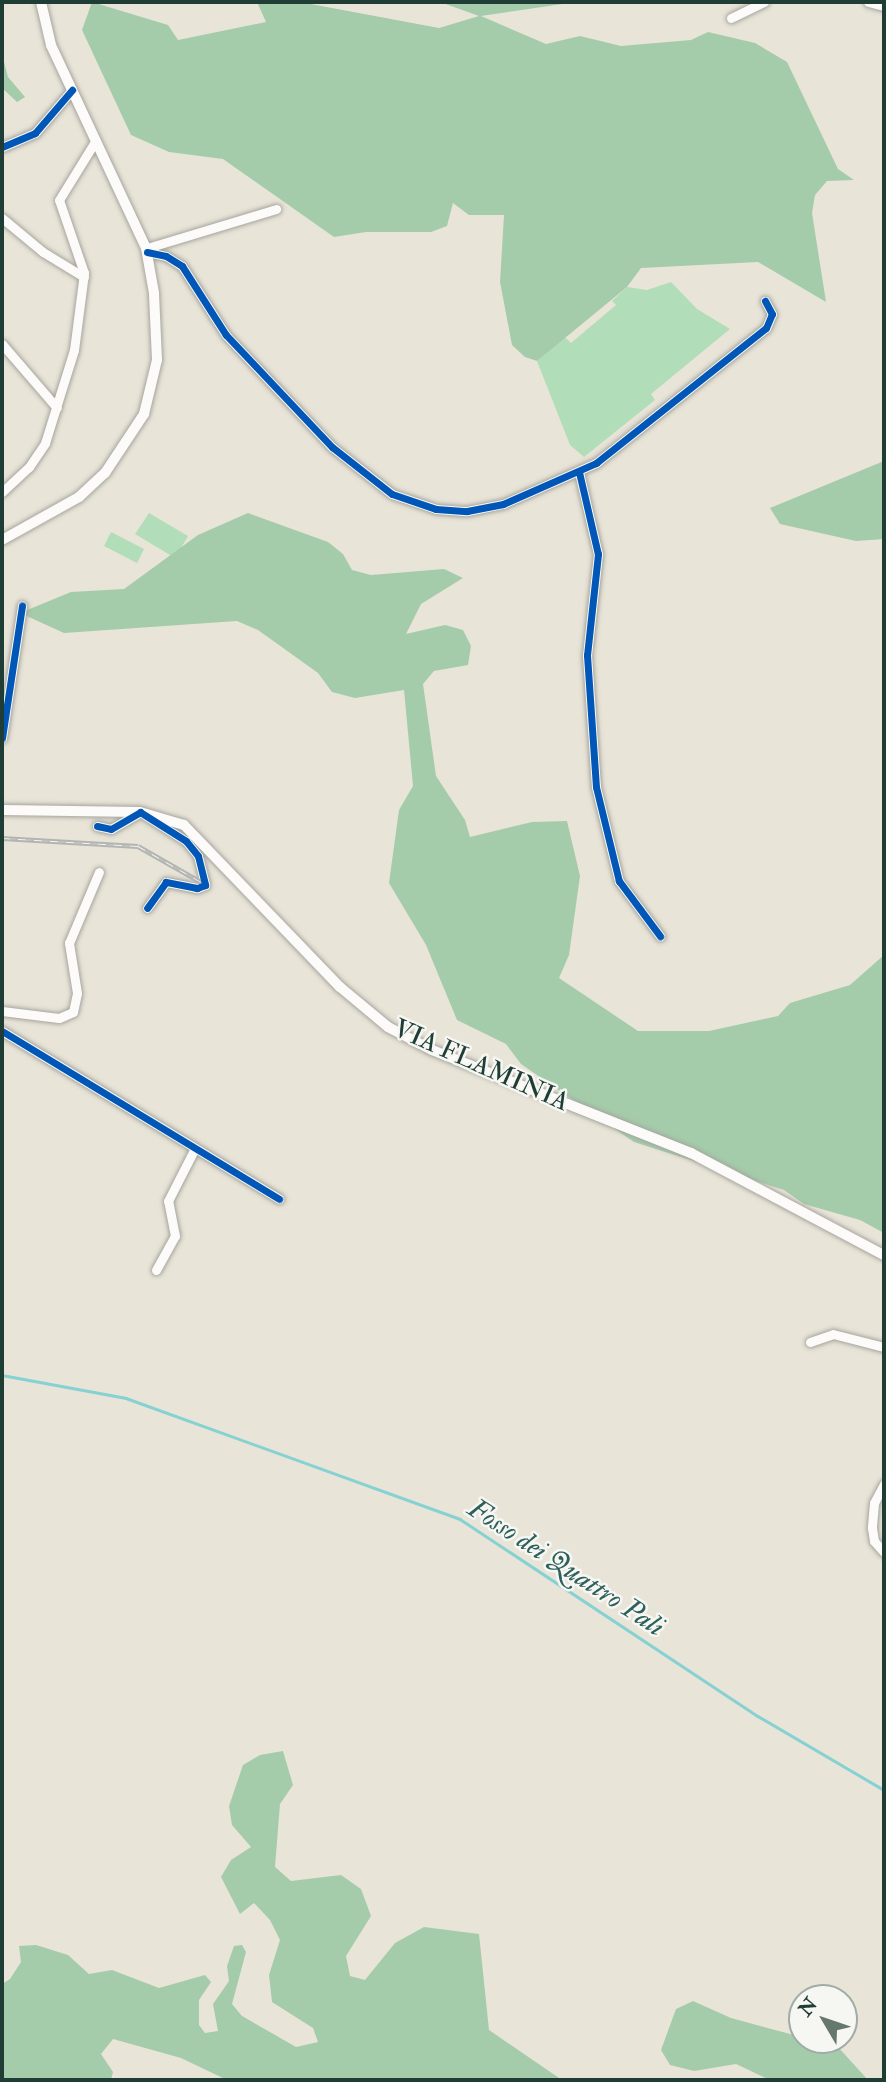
<!DOCTYPE html>
<style>
body{margin:0}
#map{position:relative;width:886px;height:2082px;overflow:hidden;background:#e9e4d8;font-family:"IM FELL Double Pica",serif}
div>[style]{position:absolute}
.green>*{inset:0;background:#b1deb8}
.forest>*{inset:0;background:#a4ccaa}
.stream>*{height:2.5px;margin:-1.25px;padding:0 1.25px;transform-origin:1.25px;border-radius:1.25px;background:#86d1d2}
.roads{filter:drop-shadow(0 0 2px #a5a69e) drop-shadow(0 0 2px #a5a69e)}
.minor>*{height:9px;margin:-4.5px;padding:0 4.5px;transform-origin:4.5px;border-radius:4.5px;background:#fcfbf9}
.major>*{height:10px;margin:-5px;padding:0 5px;transform-origin:5px;border-radius:5px;background:#fcfbf9}
.rail>*{height:5px;margin-top:-2.5px;transform-origin:0;background:repeating-linear-gradient(90deg,#f6f6f2 0 8px,#b3b5b3 0 16px);box-sizing:border-box;border-block:2px solid #b3b5b3}
.cycleway>*{height:7px;margin:-3.5px;padding:0 3.5px;transform-origin:3.5px;border-radius:3.5px;background:#0057b8}
span{translate:-50% -50%;white-space:nowrap;text-align:center;line-height:1.15;-webkit-text-stroke:5px #f6f6f2;paint-order:stroke}
.street-label{font-size:26px;color:#1f3d34}
.water-label{font-size:28px;color:#2e605b;font-style:italic}
.frame{position:absolute;inset:0;border:4px solid #1f3d34;pointer-events:none}
.north{position:absolute;left:788px;top:1984px;width:70px;height:70px;box-sizing:border-box;background:#f6f6f2;border:2px solid #a0aca6;border-radius:50%;rotate:309deg;font-size:19px;font-weight:700;line-height:28px;text-align:center;color:#1f3d34}
.north::after{content:'';display:block;margin:auto;width:24px;height:32px;background:#66776d;clip-path:polygon(50% 0,100% 100%,50% 72%,0 100%)}
</style>
<div id="map">
<div class="green">
<i style="clip-path:polygon(671px 282px,697px 309px,730px 329px,651px 394px,655px 400px,584px 457px,570px 445px,537px 361px,565px 337px,571px 343px,616px 305px,612px 301px,627px 287px,647px 290px)"></i>
<i style="clip-path:polygon(149px 513px,188px 536px,175px 558px,135px 534px)"></i>
<i style="clip-path:polygon(111px 532px,144px 549px,137px 563px,104px 546px)"></i>
</div>
<div class="forest">
<i style="clip-path:polygon(92px 2px,168px 25px,178px 40px,266px 22px,257px 2px,300px 2px,439px 28px,479px 16px,440px 2px,576px 2px,481px 16px,546px 44px,580px 36px,621px 46px,691px 40px,708px 32px,755px 43px,787px 62px,838px 169px,854px 180px,827px 181px,815px 195px,812px 213px,826px 302px,758px 262px,641px 268px,627px 287px,537px 361px,525px 357px,512px 345px,500px 282px,504px 215px,469px 215px,453px 203px,447px 226px,431px 232px,366px 232px,334px 237px,223px 159px,169px 152px,131px 135px,82px 30px)"></i>
<i style="clip-path:polygon(2px 54px,8px 77px,25px 97px,17px 102px,2px 88px)"></i>
<i style="clip-path:polygon(884px 461px,884px 539px,856px 541px,780px 524px,770px 508px)"></i>
<i style="clip-path:polygon(248px 513px,328px 542px,343px 554px,352px 570px,371px 575px,444px 569px,463px 578px,421px 604px,406px 634px,445px 625px,463px 630px,471px 646px,468px 665px,434px 671px,423px 684px,436px 776px,465px 820px,470px 837px,532px 822px,567px 821px,580px 876px,569px 955px,559px 978px,638px 1031px,709px 1031px,778px 1016px,790px 1003px,850px 985px,884px 955px,884px 1233px,860px 1220px,804px 1204px,784px 1190px,634px 1142px,521px 1064px,506px 1044px,457px 1020px,426px 945px,389px 883px,399px 810px,413px 786px,404px 690px,355px 698px,332px 692px,318px 673px,258px 630px,237px 621px,64px 633px,20px 613px,71px 592px,124px 589px,198px 535px)"></i>
<i style="clip-path:polygon(283px 1751px,293px 1785px,280px 1804px,275px 1867px,291px 1881px,341px 1875px,361px 1889px,371px 1916px,346px 1956px,350px 1976px,365px 1980px,395px 1943px,424px 1927px,479px 1934px,489px 2030px,562px 2080px,227px 2080px,181px 2058px,113px 2039px,101px 2054px,113px 2072px,111px 2080px,2px 2080px,2px 1984px,10px 1979px,21px 1962px,19px 1946px,36px 1945px,68px 1955px,89px 1974px,112px 1970px,159px 1988px,205px 1975px,211px 1982px,199px 2000px,199px 2025px,205px 2033px,218px 2031px,213px 2004px,229px 1981px,227px 1966px,234px 1946px,242px 1945px,246px 1952px,232px 2004px,242px 2016px,296px 2047px,318px 2042px,313px 2028px,272px 2002px,269px 1975px,280px 1940px,270px 1920px,254px 1903px,240px 1914px,221px 1877px,231px 1860px,251px 1847px,232px 1825px,229px 1806px,243px 1765px,260px 1755px)"></i>
<i style="clip-path:polygon(693px 2001px,731px 2018px,838px 2047px,868px 2080px,770px 2080px,736px 2064px,694px 2071px,670px 2065px,661px 2050px,676px 2009px)"></i>
</div>
<div class="stream">
<i style="left:2px;top:1375px;width:126px;rotate:10.5deg"></i>
<i style="left:126px;top:1398px;width:355px;rotate:19.9deg"></i>
<i style="left:460px;top:1519px;width:357px;rotate:33.5deg"></i>
<i style="left:758px;top:1716px;width:146px;rotate:30.4deg"></i>
</div>
<div class="roads">
<div class="minor">
<i style="left:868px;top:2px;width:16px;rotate:14deg"></i>
<i style="left:731px;top:18px;width:37px;rotate:-26deg"></i>
<i style="left:2px;top:147px;width:36px;rotate:-23deg"></i>
<i style="left:35px;top:133px;width:57px;rotate:-49.3deg"></i>
<i style="left:2px;top:218px;width:53px;rotate:39.7deg"></i>
<i style="left:43px;top:252px;width:48px;rotate:31.4deg"></i>
<i style="left:147px;top:248px;width:135px;rotate:-16.8deg"></i>
<i style="left:147px;top:252px;width:19px;rotate:12deg"></i>
<i style="left:166px;top:256px;width:19px;rotate:32deg"></i>
<i style="left:182px;top:266px;width:82px;rotate:57.5deg"></i>
<i style="left:226px;top:335px;width:154px;rotate:46.6deg"></i>
<i style="left:332px;top:447px;width:76px;rotate:38.1deg"></i>
<i style="left:392px;top:494px;width:46px;rotate:18.8deg"></i>
<i style="left:436px;top:509px;width:31px;rotate:4deg"></i>
<i style="left:467px;top:511px;width:37px;rotate:-11deg"></i>
<i style="left:503px;top:504px;width:102px;rotate:-23.8deg"></i>
<i style="left:596px;top:463px;width:217px;rotate:-38.5deg"></i>
<i style="left:766px;top:328px;width:15px;rotate:-67deg"></i>
<i style="left:772px;top:314px;width:15px;rotate:-118deg"></i>
<i style="left:2px;top:344px;width:84px;rotate:49.3deg"></i>
<i style="left:579px;top:472px;width:84px;rotate:77deg"></i>
<i style="left:598px;top:554px;width:102px;rotate:96.2deg"></i>
<i style="left:587px;top:655px;width:132px;rotate:86.1deg"></i>
<i style="left:596px;top:787px;width:97px;rotate:76.3deg"></i>
<i style="left:619px;top:881px;width:69px;rotate:53.3deg"></i>
<i style="left:2px;top:492px;width:37px;rotate:-43deg"></i>
<i style="left:29px;top:467px;width:29px;rotate:-56deg"></i>
<i style="left:45px;top:443px;width:97px;rotate:-72.7deg"></i>
<i style="left:74px;top:350px;width:78px;rotate:-82.6deg"></i>
<i style="left:84px;top:273px;width:77px;rotate:-108.9deg"></i>
<i style="left:59px;top:200px;width:70px;rotate:-58.3deg"></i>
<i style="left:2px;top:738px;width:134px;rotate:-81.4deg"></i>
<i style="left:97px;top:826px;width:14px;rotate:12deg"></i>
<i style="left:111px;top:829px;width:34px;rotate:-30deg"></i>
<i style="left:140px;top:812px;width:54px;rotate:32.2deg"></i>
<i style="left:186px;top:841px;width:19px;rotate:51deg"></i>
<i style="left:198px;top:856px;width:30px;rotate:76deg"></i>
<i style="left:205px;top:885px;width:9px;rotate:159deg"></i>
<i style="left:197px;top:888px;width:32px;rotate:-169deg"></i>
<i style="left:166px;top:882px;width:32px;rotate:126deg"></i>
<i style="left:2px;top:1011px;width:57px;rotate:7deg"></i>
<i style="left:59px;top:1018px;width:15px;rotate:-23deg"></i>
<i style="left:73px;top:1012px;width:19px;rotate:-78deg"></i>
<i style="left:77px;top:993px;width:51px;rotate:-99.1deg"></i>
<i style="left:69px;top:943px;width:77px;rotate:-67.1deg"></i>
<i style="left:2px;top:1031px;width:324px;rotate:31.2deg"></i>
<i style="left:156px;top:1270px;width:39px;rotate:-61deg"></i>
<i style="left:175px;top:1236px;width:36px;rotate:-101deg"></i>
<i style="left:168px;top:1201px;width:57px;rotate:-63deg"></i>
<i style="left:810px;top:1342px;width:24px;rotate:-19deg"></i>
<i style="left:833px;top:1334px;width:53px;rotate:14.3deg"></i>
<i style="left:884px;top:1484px;width:21px;rotate:118deg"></i>
<i style="left:874px;top:1503px;width:25px;rotate:95deg"></i>
<i style="left:872px;top:1528px;width:13px;rotate:81deg"></i>
<i style="left:874px;top:1541px;width:15px;rotate:48deg"></i>
</div>
<div class="major">
<i style="left:2px;top:540px;width:88px;rotate:-29.2deg"></i>
<i style="left:79px;top:497px;width:35px;rotate:-43deg"></i>
<i style="left:105px;top:473px;width:71px;rotate:-56.5deg"></i>
<i style="left:144px;top:414px;width:56px;rotate:-76.5deg"></i>
<i style="left:157px;top:360px;width:67px;rotate:-92.6deg"></i>
<i style="left:154px;top:293px;width:46px;rotate:-100.1deg"></i>
<i style="left:146px;top:248px;width:224px;rotate:-115.1deg"></i>
<i style="left:51px;top:45px;width:44px;rotate:-103.1deg"></i>
<i style="left:2px;top:810px;width:138px;rotate:0.8deg"></i>
<i style="left:140px;top:812px;width:46px;rotate:16.5deg"></i>
<i style="left:184px;top:825px;width:225px;rotate:46.1deg"></i>
<i style="left:340px;top:987px;width:62px;rotate:39.8deg"></i>
<i style="left:388px;top:1027px;width:50px;rotate:27.6deg"></i>
<i style="left:432px;top:1050px;width:279px;rotate:21.7deg"></i>
<i style="left:691px;top:1153px;width:218px;rotate:27.9deg"></i>
</div>
</div>
<div class="rail">
<i style="left:2px;top:838px;width:136px;rotate:3.4deg"></i>
<i style="left:138px;top:846px;width:73px;rotate:29.7deg"></i>
</div>
<div class="cycleway">
<i style="left:2px;top:147px;width:36px;rotate:-23deg"></i>
<i style="left:35px;top:133px;width:57px;rotate:-49.3deg"></i>
<i style="left:147px;top:252px;width:19px;rotate:12deg"></i>
<i style="left:166px;top:256px;width:19px;rotate:32deg"></i>
<i style="left:182px;top:266px;width:82px;rotate:57.5deg"></i>
<i style="left:226px;top:335px;width:154px;rotate:46.6deg"></i>
<i style="left:332px;top:447px;width:76px;rotate:38.1deg"></i>
<i style="left:392px;top:494px;width:46px;rotate:18.8deg"></i>
<i style="left:436px;top:509px;width:31px;rotate:4deg"></i>
<i style="left:467px;top:511px;width:37px;rotate:-11deg"></i>
<i style="left:503px;top:504px;width:102px;rotate:-23.8deg"></i>
<i style="left:596px;top:463px;width:217px;rotate:-38.5deg"></i>
<i style="left:766px;top:328px;width:15px;rotate:-67deg"></i>
<i style="left:772px;top:314px;width:15px;rotate:-118deg"></i>
<i style="left:579px;top:472px;width:84px;rotate:77deg"></i>
<i style="left:598px;top:554px;width:102px;rotate:96.2deg"></i>
<i style="left:587px;top:655px;width:132px;rotate:86.1deg"></i>
<i style="left:596px;top:787px;width:97px;rotate:76.3deg"></i>
<i style="left:619px;top:881px;width:69px;rotate:53.3deg"></i>
<i style="left:2px;top:738px;width:134px;rotate:-81.4deg"></i>
<i style="left:97px;top:826px;width:14px;rotate:12deg"></i>
<i style="left:111px;top:829px;width:34px;rotate:-30deg"></i>
<i style="left:140px;top:812px;width:54px;rotate:32.2deg"></i>
<i style="left:186px;top:841px;width:19px;rotate:51deg"></i>
<i style="left:198px;top:856px;width:30px;rotate:76deg"></i>
<i style="left:205px;top:885px;width:9px;rotate:159deg"></i>
<i style="left:197px;top:888px;width:32px;rotate:-169deg"></i>
<i style="left:166px;top:882px;width:32px;rotate:126deg"></i>
<i style="left:2px;top:1031px;width:324px;rotate:31.2deg"></i>
</div>
<div class="street-label">
<span style="left:481px;top:1066px;rotate:24deg">VIA FLAMINIA</span>
</div>
<div class="water-label">
<span style="left:566px;top:1568px;rotate:33deg">Fosso dei Quattro Pali</span>
</div>
<div class="frame"></div>
<div class="north">N</div>
</div>
